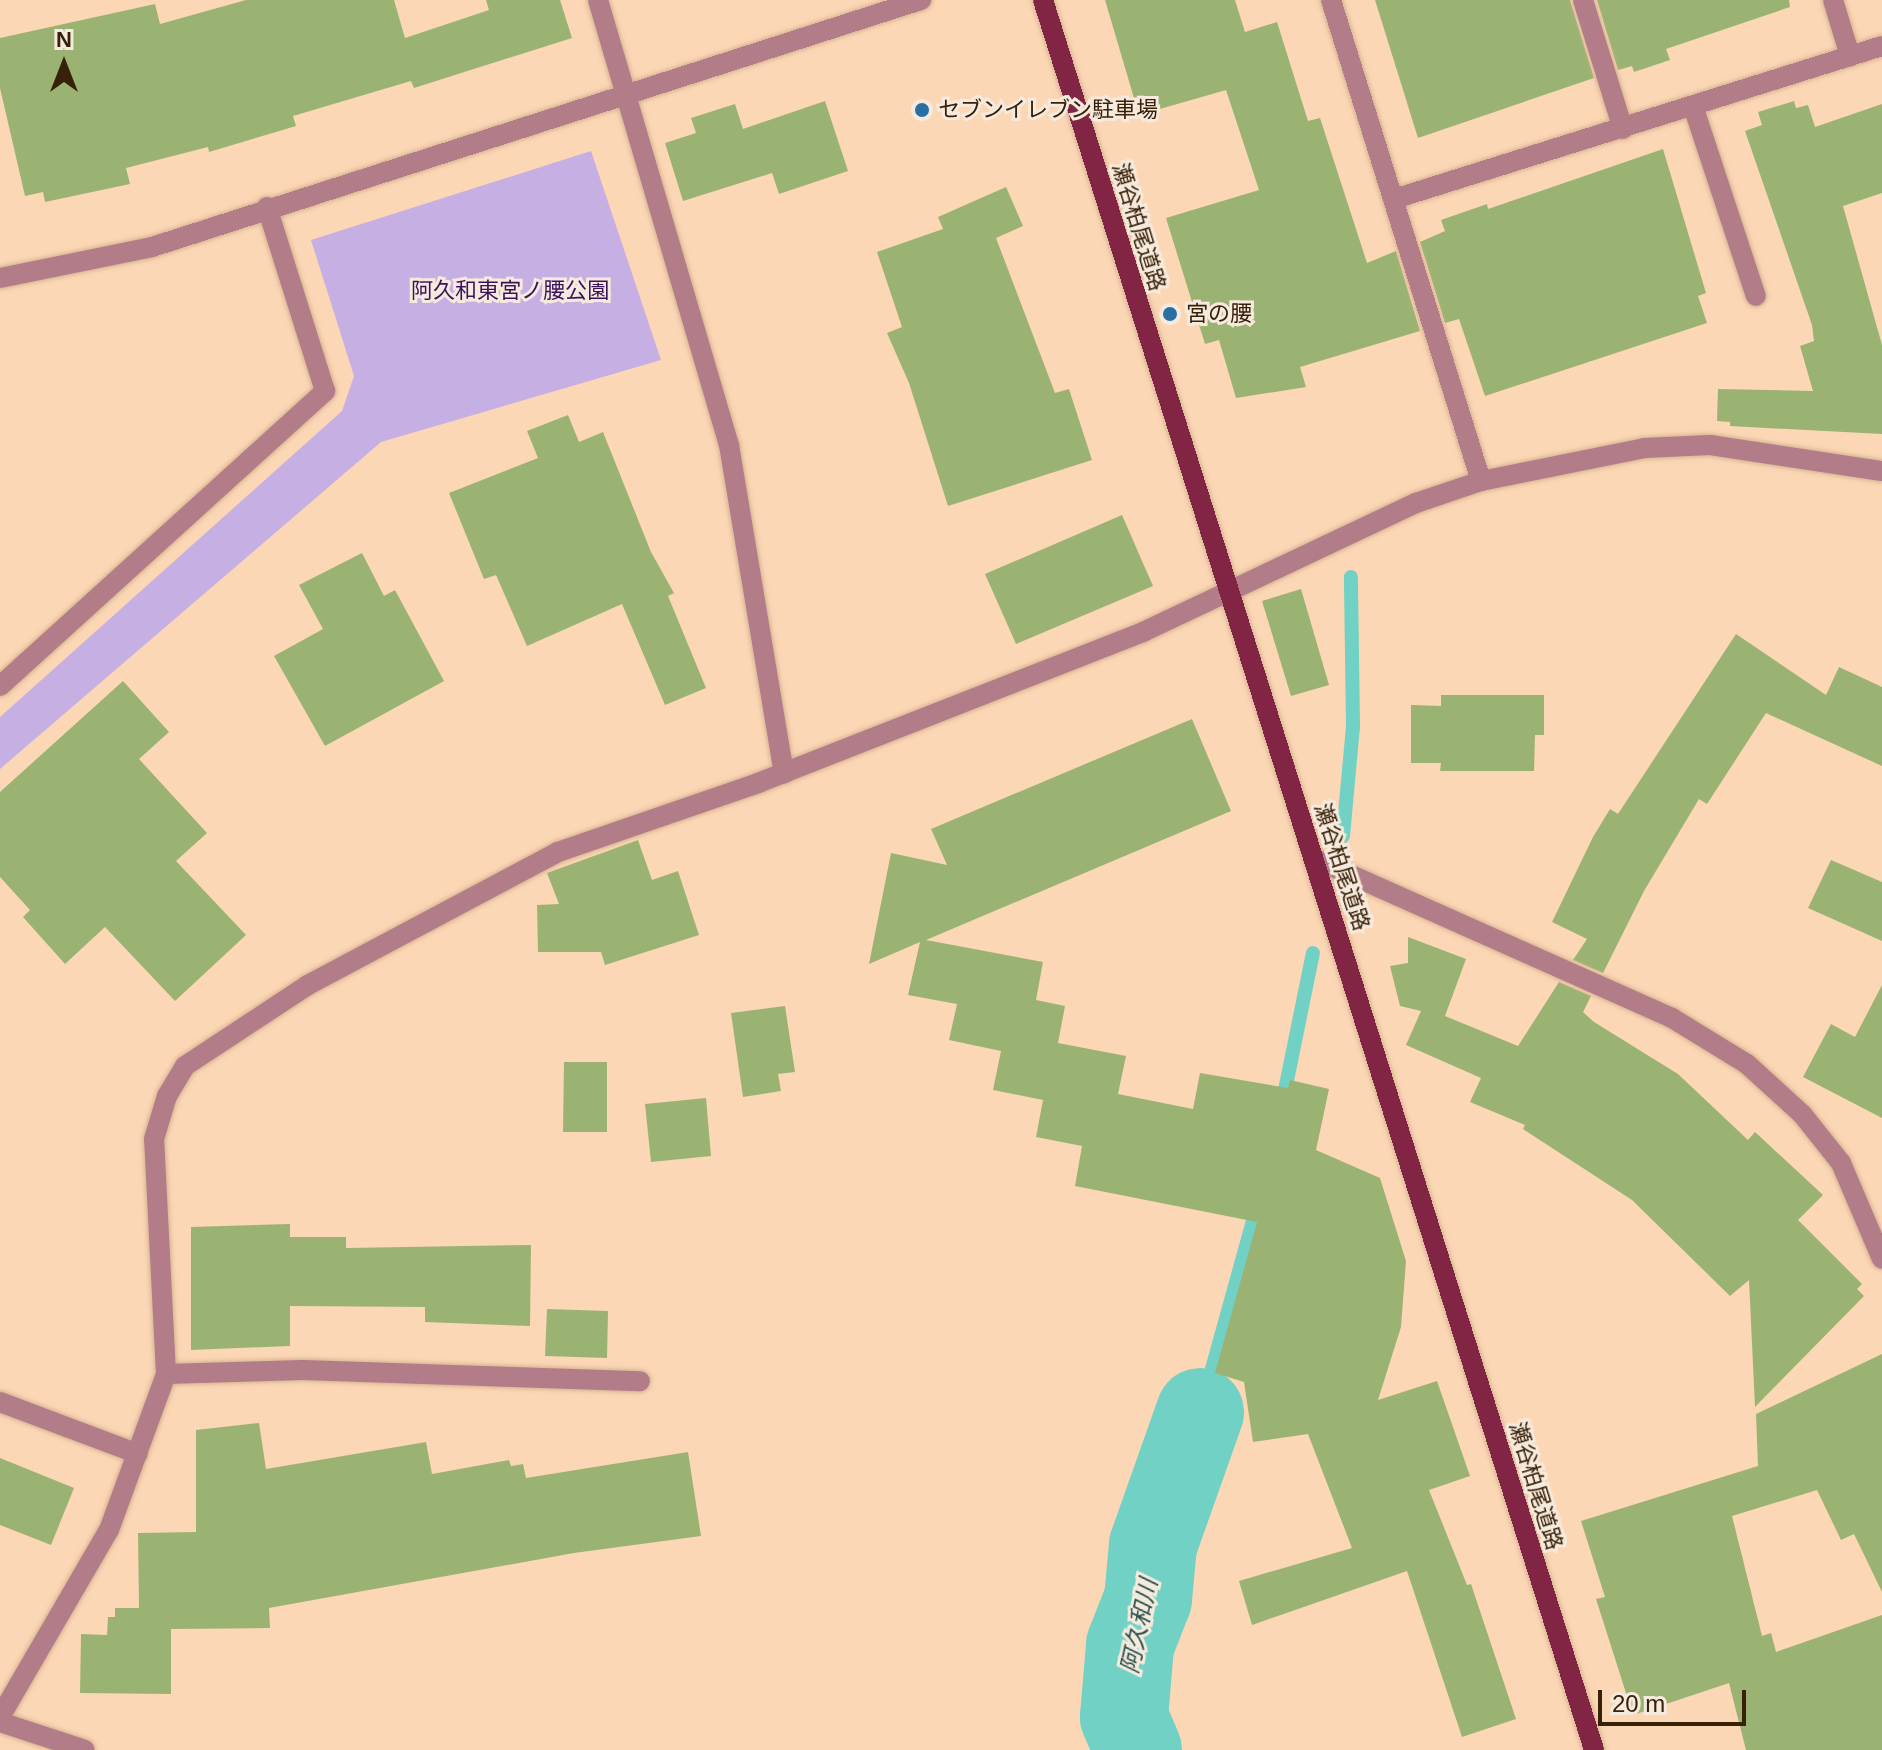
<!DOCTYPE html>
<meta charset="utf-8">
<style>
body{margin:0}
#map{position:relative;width:1882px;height:1750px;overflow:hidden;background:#fcd7b5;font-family:Arial,"Noto Sans JP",sans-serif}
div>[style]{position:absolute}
.green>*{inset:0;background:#c6afe2}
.stream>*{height:14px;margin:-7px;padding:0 7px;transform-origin:7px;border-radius:7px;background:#72d1c5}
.river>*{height:88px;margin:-44px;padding:0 44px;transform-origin:44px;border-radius:44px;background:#72d1c5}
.building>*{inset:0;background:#9bb372}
.roads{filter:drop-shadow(0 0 2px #d5b392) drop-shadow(0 0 2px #d5b392)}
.minor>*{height:20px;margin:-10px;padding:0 10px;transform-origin:10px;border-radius:10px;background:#b27c88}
.major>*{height:20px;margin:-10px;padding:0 10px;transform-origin:10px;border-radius:10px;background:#822443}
.dots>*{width:22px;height:22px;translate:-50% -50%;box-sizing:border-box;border:4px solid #f6eade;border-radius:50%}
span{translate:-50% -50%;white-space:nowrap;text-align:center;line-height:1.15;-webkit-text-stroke:6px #f6eade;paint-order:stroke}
.poi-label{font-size:22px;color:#372108}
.left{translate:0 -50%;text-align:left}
.street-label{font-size:22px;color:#372108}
.park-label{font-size:22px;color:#3b135c}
.water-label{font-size:24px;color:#26504b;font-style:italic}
.north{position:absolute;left:24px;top:24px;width:80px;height:80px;-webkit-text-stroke:6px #f6eade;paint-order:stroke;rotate:0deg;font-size:22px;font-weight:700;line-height:32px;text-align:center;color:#372108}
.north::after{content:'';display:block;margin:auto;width:28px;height:36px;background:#372108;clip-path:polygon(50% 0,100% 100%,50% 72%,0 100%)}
.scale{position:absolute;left:1598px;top:1690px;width:148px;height:36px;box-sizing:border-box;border:4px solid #372108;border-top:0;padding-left:10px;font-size:24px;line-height:28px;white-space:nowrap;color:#372108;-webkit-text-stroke:6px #f6eade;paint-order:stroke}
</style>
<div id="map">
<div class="green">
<i style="clip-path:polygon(591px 151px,661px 360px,381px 442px,0 769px,0 717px,342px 411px,354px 376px,311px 240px)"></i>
</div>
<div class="stream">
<i style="left:1343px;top:836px;width:109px;rotate:-84.8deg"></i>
<i style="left:1353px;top:727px;width:150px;rotate:-90.8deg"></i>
<i style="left:1282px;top:1105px;width:155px;rotate:-78.5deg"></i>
<i style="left:1200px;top:1412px;width:217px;rotate:-74.5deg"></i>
</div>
<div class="river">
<i style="left:1138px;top:1750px;width:36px;rotate:-113deg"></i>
<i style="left:1124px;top:1717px;width:72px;rotate:-85.2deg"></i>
<i style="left:1130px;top:1645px;width:49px;rotate:-68.6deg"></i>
<i style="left:1148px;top:1599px;width:54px;rotate:-84.7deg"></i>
<i style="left:1153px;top:1545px;width:141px;rotate:-70.5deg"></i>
</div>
<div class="building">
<i style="clip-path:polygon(246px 0,394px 0,405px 38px,489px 10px,486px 0,560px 0,572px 38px,414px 88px,411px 81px,293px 116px,296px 126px,209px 152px,208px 147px,126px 168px,130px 184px,45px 202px,43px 192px,25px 196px,0 88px,0 38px,155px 4px,160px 24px)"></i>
<i style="clip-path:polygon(1105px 0,1235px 0,1245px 32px,1277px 22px,1308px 121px,1320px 118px,1367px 263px,1396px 251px,1420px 331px,1300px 367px,1306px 387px,1236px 398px,1219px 340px,1205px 344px,1166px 218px,1259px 190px,1226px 90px,1139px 115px)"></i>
<i style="clip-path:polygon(1375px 0,1570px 0,1594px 78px,1418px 138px)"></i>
<i style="clip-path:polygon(1597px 0,1789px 0,1790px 7px,1666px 49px,1670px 60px,1634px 72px,1632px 66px,1618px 70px)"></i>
<i style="clip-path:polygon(825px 101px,848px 171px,779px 194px,772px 173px,683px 201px,665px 143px,696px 133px,691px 118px,735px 104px,743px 129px)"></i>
<i style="clip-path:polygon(1794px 101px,1796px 108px,1808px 105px,1815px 127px,1882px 104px,1882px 193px,1843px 206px,1882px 345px,1882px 434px,1730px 426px,1730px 422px,1717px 421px,1718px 389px,1813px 391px,1800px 346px,1814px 341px,1812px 325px,1745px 131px,1762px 125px,1758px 112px)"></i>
<i style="clip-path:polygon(1663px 149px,1706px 293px,1698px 296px,1707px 323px,1485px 396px,1459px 319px,1445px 323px,1420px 242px,1445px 231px,1441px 220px,1487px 204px,1488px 209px)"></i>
<i style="clip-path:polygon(1006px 187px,1023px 226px,996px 238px,1055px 393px,1069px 389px,1092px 460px,948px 506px,909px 383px,887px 333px,902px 327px,877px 252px,943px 229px,938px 217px)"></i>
<i style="clip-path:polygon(568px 415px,579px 442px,603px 432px,651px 552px,674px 593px,668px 596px,706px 688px,665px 705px,622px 604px,527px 646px,496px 575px,484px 579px,449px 493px,538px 458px,527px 431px)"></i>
<i style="clip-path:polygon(1122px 515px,1153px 586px,1016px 644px,985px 574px)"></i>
<i style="clip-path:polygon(362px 553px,384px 596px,395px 590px,444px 681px,325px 746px,274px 656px,323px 629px,299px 585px)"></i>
<i style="clip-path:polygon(1301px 589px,1329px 685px,1291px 696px,1262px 601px)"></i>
<i style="clip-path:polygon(1736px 634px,1826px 695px,1839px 667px,1882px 687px,1882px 766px,1766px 713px,1707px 804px,1699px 799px,1644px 891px,1603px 973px,1573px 960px,1587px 939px,1552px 922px,1593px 837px,1610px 809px,1618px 814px)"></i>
<i style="clip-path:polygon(123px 681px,169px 732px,139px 759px,207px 833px,176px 861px,246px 935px,175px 1001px,105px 927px,65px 964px,23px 917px,30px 910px,0 877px,0 792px)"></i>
<i style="clip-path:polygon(1441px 695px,1544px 695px,1544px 735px,1535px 735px,1534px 771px,1440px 771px,1441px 763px,1411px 763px,1411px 705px,1441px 706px)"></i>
<i style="clip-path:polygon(1192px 719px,1231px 811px,926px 940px,1043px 962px,1036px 1000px,1065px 1006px,1058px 1043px,1126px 1056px,1118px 1094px,1193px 1109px,1200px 1073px,1288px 1088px,1290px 1080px,1329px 1089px,1316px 1150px,1380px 1178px,1406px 1261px,1401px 1327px,1378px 1400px,1437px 1381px,1470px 1476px,1429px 1490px,1467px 1585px,1471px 1584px,1516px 1719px,1462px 1737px,1407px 1571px,1252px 1625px,1239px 1581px,1352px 1548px,1308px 1434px,1253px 1442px,1244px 1382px,1215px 1373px,1257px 1222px,1075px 1186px,1082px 1146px,1036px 1137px,1043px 1100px,993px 1090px,1001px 1051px,949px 1040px,957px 1004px,908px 995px,920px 942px,869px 964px,891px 853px,947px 865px,931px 829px)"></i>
<i style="clip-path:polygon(638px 840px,652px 880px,678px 871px,699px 935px,605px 965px,601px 952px,538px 952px,537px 905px,559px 904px,547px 873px)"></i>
<i style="clip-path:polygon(1831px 860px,1882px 882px,1882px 941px,1808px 908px)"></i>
<i style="clip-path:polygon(1408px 937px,1466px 959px,1445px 1016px,1518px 1046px,1559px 982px,1591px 996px,1583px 1012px,1594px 1022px,1678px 1074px,1748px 1140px,1755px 1132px,1823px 1195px,1798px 1220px,1862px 1284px,1857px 1289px,1864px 1296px,1755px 1407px,1749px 1280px,1730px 1296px,1632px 1200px,1523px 1129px,1525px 1125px,1470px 1102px,1481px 1078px,1406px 1045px,1421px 1011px,1400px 1006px,1390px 966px,1408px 963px)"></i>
<i style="clip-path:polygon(1882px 985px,1882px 1118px,1803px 1077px,1831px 1024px,1855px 1037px)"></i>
<i style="clip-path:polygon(785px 1006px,795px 1072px,778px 1074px,781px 1091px,743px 1097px,731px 1013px)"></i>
<i style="clip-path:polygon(564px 1062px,607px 1062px,607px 1132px,563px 1132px)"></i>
<i style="clip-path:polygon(706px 1098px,711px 1156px,651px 1162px,645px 1104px)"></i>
<i style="clip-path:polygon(290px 1224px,290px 1237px,346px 1237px,346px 1248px,531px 1245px,530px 1326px,425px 1322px,425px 1307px,290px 1306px,290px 1346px,191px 1350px,191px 1227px)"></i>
<i style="clip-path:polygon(547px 1309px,608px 1311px,607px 1358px,545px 1356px)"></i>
<i style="clip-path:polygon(1882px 1354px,1882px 1592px,1854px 1534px,1841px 1540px,1817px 1490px,1732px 1516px,1762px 1636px,1771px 1633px,1776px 1652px,1882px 1615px,1882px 1750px,1746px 1750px,1729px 1683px,1633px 1715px,1596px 1599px,1605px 1597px,1581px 1521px,1758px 1466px,1756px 1414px)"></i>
<i style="clip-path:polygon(259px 1423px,266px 1469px,426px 1442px,432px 1474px,509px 1460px,511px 1466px,523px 1464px,526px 1478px,688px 1452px,701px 1536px,574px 1553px,269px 1608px,270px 1628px,171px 1629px,171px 1694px,80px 1693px,81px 1634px,107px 1635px,108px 1617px,115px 1617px,115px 1608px,139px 1608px,138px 1533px,196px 1532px,196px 1430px)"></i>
<i style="clip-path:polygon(0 1458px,74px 1488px,51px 1545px,0 1525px)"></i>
</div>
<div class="roads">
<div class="minor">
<i style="left:598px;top:0;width:464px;rotate:73.6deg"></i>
<i style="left:729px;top:445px;width:333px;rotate:80.5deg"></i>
<i style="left:1331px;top:0;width:504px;rotate:72.68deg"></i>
<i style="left:1583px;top:0;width:135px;rotate:72.8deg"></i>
<i style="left:1833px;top:0;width:59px;rotate:73.1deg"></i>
<i style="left:1693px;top:106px;width:200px;rotate:71.7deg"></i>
<i style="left:1394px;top:199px;width:511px;rotate:-17.41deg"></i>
<i style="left:0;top:278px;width:155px;rotate:-11.5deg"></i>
<i style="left:152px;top:247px;width:808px;rotate:-17.81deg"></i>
<i style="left:0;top:686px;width:439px;rotate:-42.2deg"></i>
<i style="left:325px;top:391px;width:193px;rotate:-107.5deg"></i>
<i style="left:1315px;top:859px;width:391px;rotate:24deg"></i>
<i style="left:1672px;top:1018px;width:88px;rotate:31.5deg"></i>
<i style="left:1747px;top:1064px;width:74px;rotate:42.3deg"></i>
<i style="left:1802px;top:1114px;width:63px;rotate:51.5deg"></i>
<i style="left:1841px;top:1163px;width:104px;rotate:66.9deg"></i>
<i style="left:166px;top:1374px;width:137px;rotate:-1.7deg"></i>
<i style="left:303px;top:1370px;width:337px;rotate:1.9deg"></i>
<i style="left:0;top:1402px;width:147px;rotate:20.6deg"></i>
<i style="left:0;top:1717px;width:216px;rotate:-59.8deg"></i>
<i style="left:109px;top:1530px;width:166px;rotate:-69.9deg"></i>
<i style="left:166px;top:1374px;width:235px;rotate:-92.9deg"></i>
<i style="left:154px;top:1139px;width:45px;rotate:-73.2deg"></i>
<i style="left:167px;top:1096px;width:35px;rotate:-59deg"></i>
<i style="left:185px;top:1066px;width:147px;rotate:-33.4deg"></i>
<i style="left:308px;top:985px;width:283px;rotate:-28deg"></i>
<i style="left:558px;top:852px;width:212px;rotate:-19deg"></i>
<i style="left:758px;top:783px;width:414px;rotate:-21.4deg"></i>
<i style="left:1143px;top:632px;width:302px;rotate:-25.3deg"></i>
<i style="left:1416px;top:503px;width:69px;rotate:-18.7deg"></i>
<i style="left:1481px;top:481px;width:166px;rotate:-11.4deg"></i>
<i style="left:1644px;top:448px;width:66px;rotate:-2.6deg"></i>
<i style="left:1710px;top:445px;width:174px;rotate:8.6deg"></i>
<i style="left:0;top:1722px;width:89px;rotate:18.2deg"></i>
</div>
<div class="major">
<i style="left:1043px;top:0;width:1835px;rotate:72.52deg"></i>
</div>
</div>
<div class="dots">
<i style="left:922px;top:110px;background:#296fa4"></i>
<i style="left:1170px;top:314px;background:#296fa4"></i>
</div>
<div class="poi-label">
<span class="left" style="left:938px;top:110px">セブンイレブン駐車場</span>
<span class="left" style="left:1186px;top:314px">宮の腰</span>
</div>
<div class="street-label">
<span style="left:1139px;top:227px;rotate:73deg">瀬谷柏尾道路</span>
<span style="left:1342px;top:867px;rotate:72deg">瀬谷柏尾道路</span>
<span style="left:1536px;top:1486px;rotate:73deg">瀬谷柏尾道路</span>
</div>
<div class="park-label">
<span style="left:510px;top:291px">阿久和東宮ノ腰公園</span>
</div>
<div class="water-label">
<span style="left:1139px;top:1626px;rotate:-78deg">阿久和川</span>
</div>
<div class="north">N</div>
<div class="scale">20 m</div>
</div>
